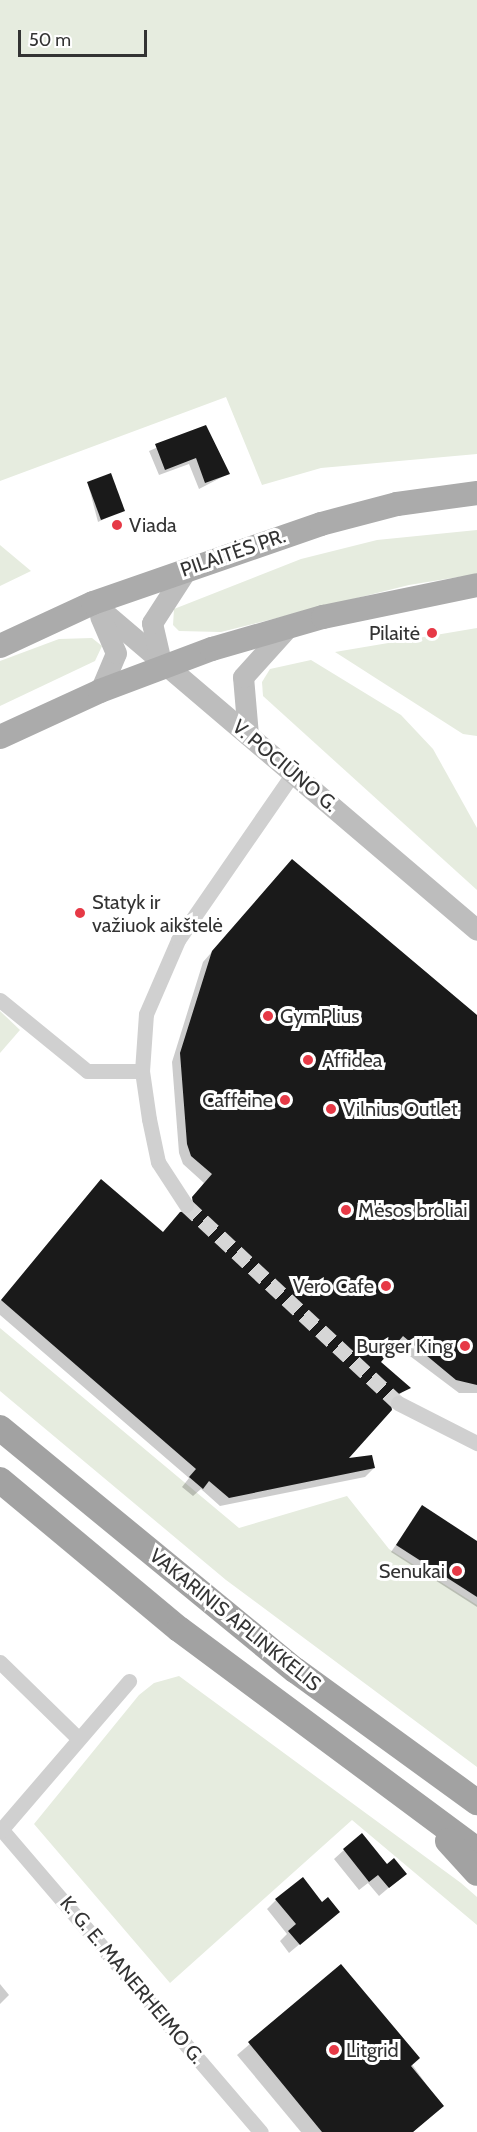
<!DOCTYPE html>
<meta charset="utf-8">
<style>
body{margin:0}
#map{position:relative;width:477px;height:2132px;overflow:hidden;background:#fff;font-family:Cabin,sans-serif}
div>[style]{position:absolute}
.green>*{inset:0;background:#e6ecdf}
.shadow>*{inset:0;background:#0003}
.building>*{inset:0;background:#1a1a1a}
.minor-tunnel>*{height:15px;margin-top:-7.5px;transform-origin:0;background:repeating-linear-gradient(90deg,#d6d6d6 0 15px,transparent 0 23px)}
.minor>*{height:15px;margin:-7.5px;padding:0 7.5px;transform-origin:7.5px;border-radius:7.5px;background:#d0d0d0}
.secondary>*{height:21px;margin:-10.5px;padding:0 10.5px;transform-origin:10.5px;border-radius:10.5px;background:#bdbdbd}
.primary>*{height:24px;margin:-12px;padding:0 12px;transform-origin:12px;border-radius:12px;background:#ababab}
.trunk>*{height:26px;margin:-13px;padding:0 13px;transform-origin:13px;border-radius:13px;background:#a2a2a2}
.dots>*{width:16px;height:16px;translate:-50% -50%;box-sizing:border-box;border:3px solid #fff;border-radius:50%}
span{translate:-50% -50%;white-space:nowrap;text-align:center;line-height:1.15;-webkit-text-stroke:6px #fff;paint-order:stroke}
.poi-label{font-size:20px;color:#333}
.left{translate:0 -50%;text-align:left}
.right{translate:-100% -50%;text-align:right}
.street-label{font-size:20px;color:#333}
.scale{position:absolute;left:18px;top:30px;width:129px;height:27px;box-sizing:border-box;border:3px solid #333;border-top:0;padding-left:8px;font-size:18px;line-height:21px;white-space:nowrap;color:#333;-webkit-text-stroke:4px #fff;paint-order:stroke}
</style>
<div id="map">
<div class="green">
<i style="clip-path:polygon(0 0,477px 0,477px 454px,321px 468px,262px 485px,226px 397px,0 481px)"></i>
<i style="clip-path:polygon(477px 530px,477px 574px,409px 585px,221px 632px,179px 631px,173px 625px,174px 609px,301px 559px,377px 540px)"></i>
<i style="clip-path:polygon(0 545px,31px 571px,0 586px)"></i>
<i style="clip-path:polygon(477px 628px,477px 736px,463px 734px,335px 652px)"></i>
<i style="clip-path:polygon(92px 638px,102px 646px,95px 661px,0 706px,0 661px,59px 639px)"></i>
<i style="clip-path:polygon(311px 660px,401px 715px,433px 749px,477px 828px,477px 890px,263px 696px,262px 682px,270px 669px)"></i>
<i style="clip-path:polygon(0 1011px,20px 1030px,0 1053px)"></i>
<i style="clip-path:polygon(0 1328px,239px 1528px,347px 1496px,389px 1549px,477px 1605px,477px 1767px,226px 1580px,0 1391px)"></i>
<i style="clip-path:polygon(179px 1676px,461px 1883px,477px 1897px,477px 1925px,352px 1820px,170px 1983px,34px 1824px,139px 1695px,154px 1683px)"></i>
</div>
<div class="shadow">
<i style="clip-path:polygon(205px 427px,228px 474px,199px 489px,189px 464px,159px 475px,149px 451px)"></i>
<i style="clip-path:polygon(88px 484px,123px 510px,98px 522px)"></i>
<i style="clip-path:polygon(284px 870px,477px 1018px,477px 1393px,459px 1393px,394px 1344px,379px 1362px,408px 1388px,389px 1402px,345px 1461px,374px 1468px,365px 1477px,220px 1506px,201px 1489px,193px 1496px,182px 1487px,189px 1478px,0 1315px,0 1301px,92px 1190px,162px 1234px,185px 1213px,204px 1183px,183px 1164px,179px 1153px,172px 1062px,203px 962px)"></i>
<i style="clip-path:polygon(422px 1507px,477px 1542px,477px 1607px,391px 1552px)"></i>
<i style="clip-path:polygon(344px 1850px,387px 1866px,405px 1874px,379px 1896px,368px 1883px,359px 1890px,334px 1859px)"></i>
<i style="clip-path:polygon(276px 1900px,322px 1904px,338px 1912px,289px 1953px,280px 1941px,287px 1934px,267px 1909px)"></i>
<i style="clip-path:polygon(341px 1966px,442px 2106px,413px 2132px,301px 2132px,237px 2055px)"></i>
<i style="clip-path:polygon(0 1984px,9px 1995px,0 2004px)"></i>
</div>
<div class="building">
<i style="clip-path:polygon(206px 425px,230px 474px,205px 483px,196px 458px,165px 470px,155px 444px)"></i>
<i style="clip-path:polygon(111px 473px,125px 511px,101px 520px,87px 482px)"></i>
<i style="clip-path:polygon(292px 859px,477px 1015px,477px 1385px,456px 1380px,403px 1336px,381px 1362px,411px 1388px,390px 1398px,392px 1410px,349px 1458px,372px 1455px,375px 1468px,229px 1498px,209px 1481px,203px 1489px,189px 1477px,196px 1469px,1px 1300px,101px 1179px,163px 1232px,180px 1212px,194px 1210px,192px 1197px,212px 1174px,191px 1156px,187px 1144px,180px 1053px,212px 951px)"></i>
<i style="clip-path:polygon(422px 1505px,477px 1541px,477px 1597px,396px 1545px)"></i>
<i style="clip-path:polygon(362px 1833px,387px 1864px,394px 1858px,407px 1874px,389px 1888px,378px 1875px,369px 1882px,343px 1849px)"></i>
<i style="clip-path:polygon(303px 1877px,322px 1902px,328px 1897px,340px 1912px,300px 1945px,288px 1931px,296px 1924px,275px 1899px)"></i>
<i style="clip-path:polygon(341px 1964px,420px 2058px,411px 2066px,444px 2106px,413px 2132px,322px 2132px,248px 2042px)"></i>
</div>
<div class="minor-tunnel">
<i style="left:186px;top:1205px;width:290px;rotate:43deg"></i>
</div>
<div class="minor">
<i style="left:0;top:1000px;width:112px;rotate:39.2deg"></i>
<i style="left:87px;top:1071px;width:55px"></i>
<i style="left:186px;top:1205px;width:51px;rotate:-123.1deg"></i>
<i style="left:158px;top:1162px;width:44px;rotate:-101.8deg"></i>
<i style="left:149px;top:1119px;width:49px;rotate:-98.3deg"></i>
<i style="left:142px;top:1071px;width:57px;rotate:-86deg"></i>
<i style="left:146px;top:1014px;width:81px;rotate:-66.6deg"></i>
<i style="left:178px;top:940px;width:203px;rotate:-55.4deg"></i>
<i style="left:398px;top:1403px;width:89px;rotate:26.9deg"></i>
<i style="left:0;top:1662px;width:110px;rotate:44.3deg"></i>
<i style="left:1px;top:1829px;width:399px;rotate:49.4deg"></i>
<i style="left:0;top:1831px;width:198px;rotate:-49.3deg"></i>
</div>
<div class="secondary">
<i style="left:93px;top:603px;width:504px;rotate:40.42deg"></i>
<i style="left:161px;top:662px;width:40px;rotate:-103deg"></i>
<i style="left:152px;top:623px;width:64px;rotate:-57.1deg"></i>
<i style="left:100px;top:691px;width:41px;rotate:-67.2deg"></i>
<i style="left:116px;top:653px;width:40px;rotate:-113.4deg"></i>
<i style="left:248px;top:735px;width:58px;rotate:-94.9deg"></i>
<i style="left:243px;top:677px;width:67px;rotate:-48deg"></i>
</div>
<div class="primary">
<i style="left:0;top:646px;width:102px;rotate:-24.8deg"></i>
<i style="left:93px;top:603px;width:241px;rotate:-19.1deg"></i>
<i style="left:321px;top:524px;width:79px;rotate:-14.7deg"></i>
<i style="left:397px;top:504px;width:81px;rotate:-7.8deg"></i>
<i style="left:0;top:737px;width:110px;rotate:-24.7deg"></i>
<i style="left:100px;top:691px;width:120px;rotate:-20.6deg"></i>
<i style="left:212px;top:649px;width:116px;rotate:-16.1deg"></i>
<i style="left:323px;top:617px;width:157px;rotate:-11.7deg"></i>
</div>
<div class="trunk">
<i style="left:0;top:1428px;width:382px;rotate:39.4deg"></i>
<i style="left:295px;top:1670px;width:225px;rotate:36deg"></i>
<i style="left:0;top:1480px;width:233px;rotate:39.8deg"></i>
<i style="left:179px;top:1629px;width:371px;rotate:36.6deg"></i>
<i style="left:448px;top:1841px;width:43px;rotate:47.8deg"></i>
</div>
<div class="dots">
<i style="left:117px;top:525px;background:#e63946"></i>
<i style="left:432px;top:633px;background:#e63946"></i>
<i style="left:80px;top:913px;background:#e63946"></i>
<i style="left:268px;top:1016px;background:#e63946"></i>
<i style="left:308px;top:1060px;background:#e63946"></i>
<i style="left:285px;top:1100px;background:#e63946"></i>
<i style="left:331px;top:1109px;background:#e63946"></i>
<i style="left:346px;top:1210px;background:#e63946"></i>
<i style="left:386px;top:1286px;background:#e63946"></i>
<i style="left:465px;top:1346px;background:#e63946"></i>
<i style="left:457px;top:1571px;background:#e63946"></i>
<i style="left:334px;top:2050px;background:#e63946"></i>
</div>
<div class="poi-label">
<span class="left" style="left:129px;top:525px">Viada</span>
<span class="right" style="left:420px;top:633px">Pilaitė</span>
<span class="left" style="left:92px;top:914px">Statyk ir<br>važiuok aikštelė</span>
<span class="left" style="left:280px;top:1016px">GymPlius</span>
<span class="left" style="left:322px;top:1060px">Affidea</span>
<span class="right" style="left:273px;top:1100px">Caffeine</span>
<span class="left" style="left:343px;top:1109px">Vilnius Outlet</span>
<span class="left" style="left:358px;top:1210px">Mėsos broliai</span>
<span class="right" style="left:374px;top:1286px">Vero Cafe</span>
<span class="right" style="left:453px;top:1346px">Burger King</span>
<span class="right" style="left:445px;top:1571px">Senukai</span>
<span class="left" style="left:346px;top:2050px">Litgrid</span>
</div>
<div class="street-label">
<span style="left:233px;top:553px;rotate:-19deg">PILAITĖS PR.</span>
<span style="left:285px;top:766px;rotate:40deg">V. POCIŪNO G.</span>
<span style="left:235px;top:1620px;rotate:39deg">VAKARINIS APLINKKELIS</span>
<span style="left:132px;top:1980px;rotate:50deg">K. G. E. MANERHEIMO G.</span>
</div>
<div class="scale">50 m</div>
</div>
